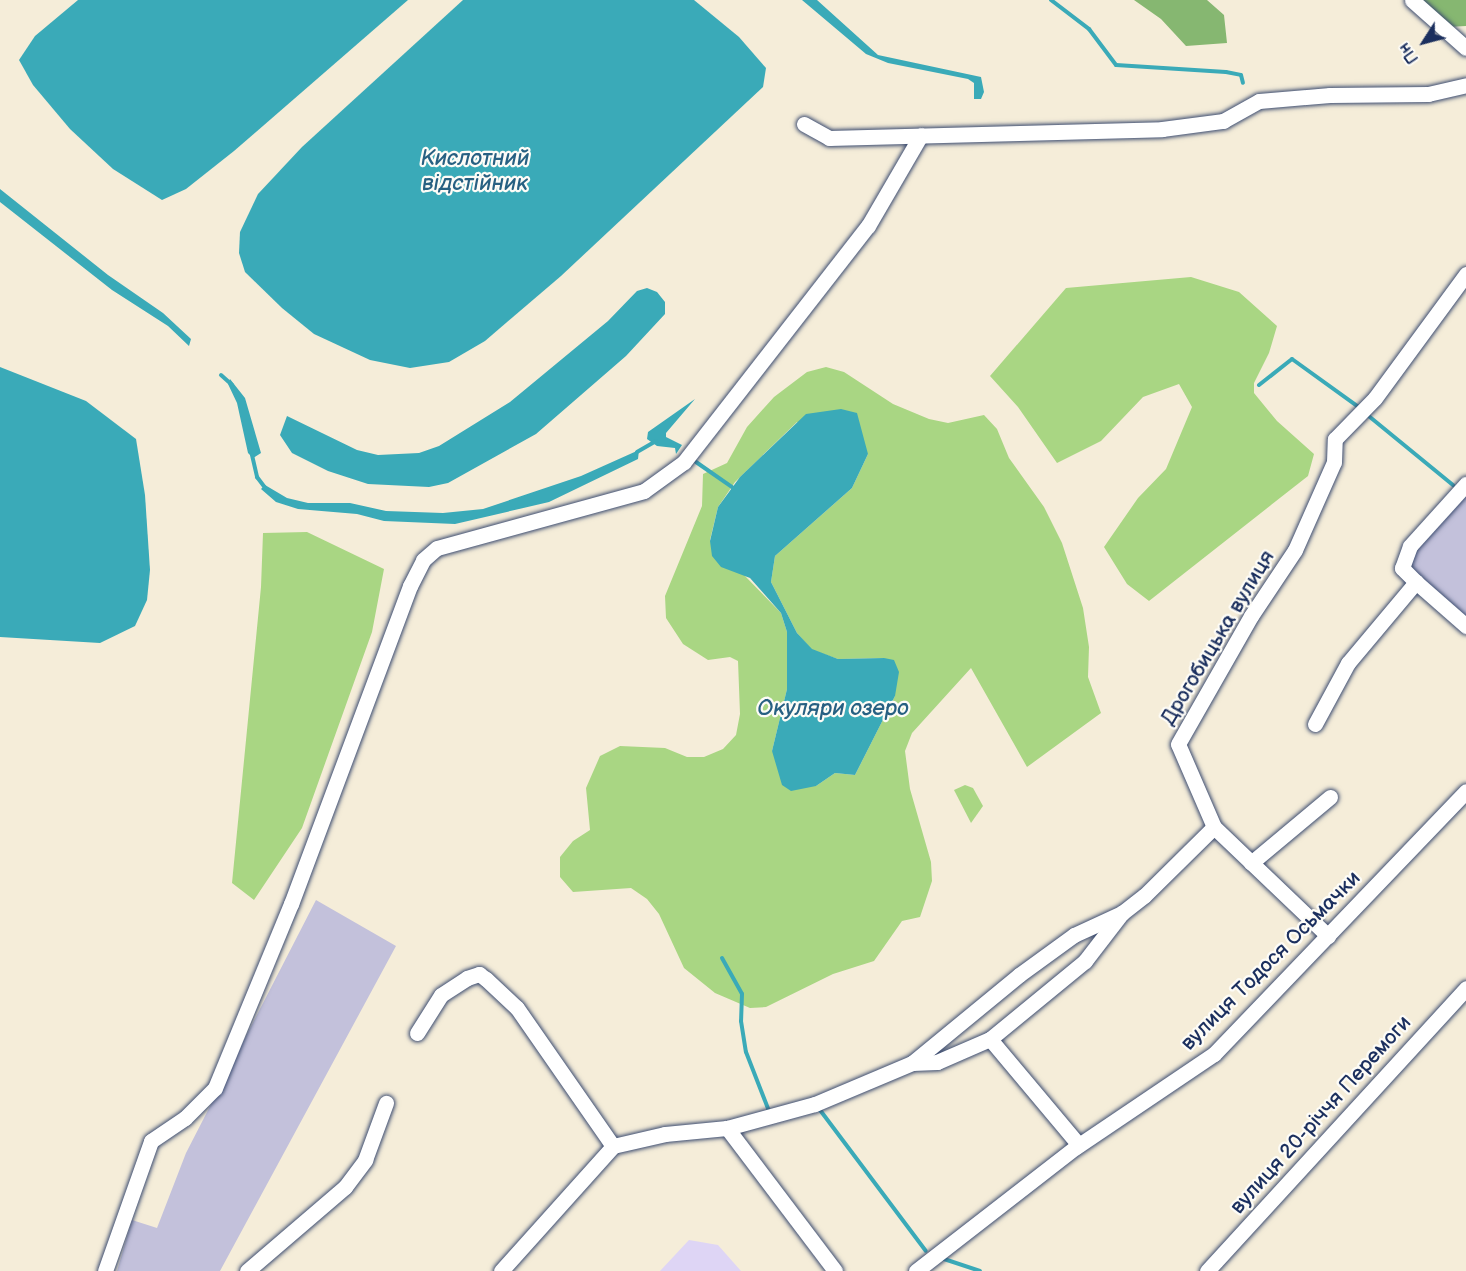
<!DOCTYPE html>
<meta charset="utf-8">
<style>
body{margin:0}
#map{position:relative;width:1466px;height:1271px;overflow:hidden;background:#f5edd9;font-family:"Balsamiq Sans",sans-serif}
div>[style]{position:absolute}
.built>*{inset:0;background:#ded5f5}
.industrial>*{inset:0;background:#c3c1db}
.green>*{inset:0;background:#a9d683}
.forest>*{inset:0;background:#86b771}
.water>*{inset:0;background:#3aaab8}
.stream>*{height:4px;margin:-2px;padding:0 2px;transform-origin:2px;border-radius:2px;background:#3aaab8}
.roads{filter:drop-shadow(0 0 2px #3c4c70) drop-shadow(0 0 2px #3c4c70)}
.minor>*{height:15px;margin:-7.5px;padding:0 7.5px;transform-origin:7.5px;border-radius:7.5px;background:#fff}
span{translate:-50% -50%;white-space:nowrap;text-align:center;line-height:1.15;-webkit-text-stroke:4.5px #fdfcf7;paint-order:stroke}
.street-label{font-size:21px;color:#1b2f5e}
.water-label{font-size:22px;color:#276082;font-style:italic}
.north{position:absolute;left:1394px;top:12px;width:60px;height:60px;-webkit-text-stroke:4px #fdfcf7;paint-order:stroke;rotate:234deg;font-size:16px;font-weight:700;line-height:24px;text-align:center;color:#1b2f5e}
.north::after{content:'';display:block;margin:auto;width:21px;height:27px;background:#1b2f5e;clip-path:polygon(50% 0,100% 100%,50% 72%,0 100%)}
</style>
<div id="map">
<div class="built">
<i style="clip-path:polygon(689px 1240px,718px 1245px,741px 1271px,660px 1271px)"></i>
</div>
<div class="industrial">
<i style="clip-path:polygon(1466px 494px,1466px 620px,1404px 562px)"></i>
<i style="clip-path:polygon(316px 900px,396px 946px,220px 1271px,117px 1271px,132px 1220px,157px 1228px,186px 1153px)"></i>
</div>
<div class="green">
<i style="clip-path:polygon(1191px 277px,1239px 292px,1277px 326px,1269px 353px,1254px 383px,1254px 393px,1277px 421px,1314px 454px,1308px 476px,1149px 601px,1127px 584px,1104px 547px,1138px 498px,1166px 469px,1192px 407px,1179px 384px,1143px 397px,1101px 441px,1057px 463px,1018px 407px,990px 376px,1066px 288px)"></i>
<i style="clip-path:polygon(evenodd,826px 367px,844px 372px,893px 404px,929px 419px,948px 423px,984px 415px,997px 429px,1009px 458px,1044px 507px,1062px 543px,1083px 608px,1089px 647px,1088px 677px,1101px 713px,1027px 767px,971px 668px,912px 733px,905px 751px,910px 789px,931px 862px,932px 881px,920px 917px,902px 921px,874px 961px,833px 974px,766px 1007px,750px 1008px,715px 993px,684px 968px,659px 914px,647px 899px,631px 888px,573px 892px,560px 877px,560px 857px,573px 841px,590px 830px,586px 788px,600px 756px,620px 746px,665px 748px,687px 757px,704px 757px,723px 749px,736px 735px,740px 714px,738px 661px,730px 657px,708px 660px,683px 644px,666px 618px,665px 596px,702px 506px,703px 474px,727px 463px,747px 427px,774px 397px,807px 372px,826px 367px,797px 422px,868px 454px,852px 488px,775px 556px,771px 582px,797px 633px,812px 650px,838px 659px,884px 658px,895px 696px,855px 775px,835px 773px,816px 786px,772px 751px,787px 689px,787px 632px,781px 613px,710px 540px,718px 507px,735px 482px,797px 422px)"></i>
<i style="clip-path:polygon(307px 532px,384px 569px,372px 632px,302px 828px,254px 900px,232px 883px,261px 587px,263px 533px)"></i>
<i style="clip-path:polygon(965px 785px,973px 788px,983px 806px,971px 823px,954px 790px)"></i>
</div>
<div class="forest">
<i style="clip-path:polygon(1134px 0,1207px 0,1224px 15px,1227px 43px,1186px 46px,1161px 19px)"></i>
<i style="clip-path:polygon(1420px 0,1466px 0,1466px 26px,1448px 27px)"></i>
</div>
<div class="water">
<i style="clip-path:polygon(78px 0,408px 0,234px 151px,186px 189px,162px 200px,113px 169px,70px 129px,33px 85px,19px 60px,35px 36px)"></i>
<i style="clip-path:polygon(463px 0,694px 0,739px 37px,766px 68px,763px 87px,561px 276px,485px 341px,449px 362px,410px 368px,370px 360px,314px 334px,282px 308px,245px 272px,239px 253px,240px 232px,258px 194px,302px 147px)"></i>
<i style="clip-path:polygon(802px 0,817px 0,878px 55px,981px 77px,984px 92px,981px 99px,974px 99px,974px 83px,968px 79px,888px 63px,866px 54px)"></i>
<i style="clip-path:polygon(0 189px,108px 275px,163px 313px,191px 339px,189px 346px,168px 326px,112px 290px,0 202px)"></i>
<i style="clip-path:polygon(647px 288px,657px 292px,665px 302px,665px 314px,626px 356px,536px 434px,448px 483px,429px 487px,368px 484px,328px 471px,292px 453px,280px 435px,287px 416px,357px 450px,378px 455px,419px 453px,439px 446px,510px 402px,608px 321px,637px 291px)"></i>
<i style="clip-path:polygon(0 367px,86px 401px,136px 439px,145px 495px,150px 570px,147px 600px,135px 626px,100px 643px,0 637px)"></i>
<i style="clip-path:polygon(230px 379px,245px 398px,261px 453px,253px 458px,248px 453px,237px 403px,228px 384px)"></i>
<i style="clip-path:polygon(695px 399px,666px 433px,666px 437px,682px 445px,676px 454px,675px 448px,657px 446px,647px 439px,648px 432px)"></i>
<i style="clip-path:polygon(841px 409px,857px 413px,868px 454px,852px 488px,775px 556px,771px 582px,797px 633px,812px 649px,838px 659px,884px 658px,894px 660px,899px 672px,895px 696px,855px 775px,835px 773px,816px 786px,791px 791px,782px 785px,772px 751px,787px 689px,787px 632px,781px 613px,750px 578px,721px 567px,712px 556px,710px 541px,718px 507px,740px 477px,806px 414px)"></i>
<i style="clip-path:polygon(639px 450px,638px 459px,549px 502px,455px 524px,384px 521px,357px 514px,298px 509px,276px 502px,261px 489px,265px 485px,287px 498px,308px 503px,350px 503px,386px 511px,443px 513px,483px 509px,581px 476px)"></i>
</div>
<div class="stream">
<i style="left:1051px;top:0;width:48px;rotate:37.3deg"></i>
<i style="left:1089px;top:29px;width:45px;rotate:53.1deg"></i>
<i style="left:1116px;top:65px;width:110px;rotate:3.6deg"></i>
<i style="left:1226px;top:72px;width:15px;rotate:11deg"></i>
<i style="left:1241px;top:75px;width:8px;rotate:76deg"></i>
<i style="left:221px;top:375px;width:15px;rotate:42deg"></i>
<i style="left:1259px;top:385px;width:42px;rotate:-38.2deg"></i>
<i style="left:1292px;top:359px;width:84px;rotate:35.8deg"></i>
<i style="left:1365px;top:413px;width:114px;rotate:39.3deg"></i>
<i style="left:637px;top:452px;width:22px;rotate:-30deg"></i>
<i style="left:252px;top:455px;width:23px;rotate:77deg"></i>
<i style="left:257px;top:477px;width:15px;rotate:53deg"></i>
<i style="left:696px;top:462px;width:44px;rotate:34.8deg"></i>
<i style="left:722px;top:958px;width:41px;rotate:60.9deg"></i>
<i style="left:742px;top:994px;width:27px;rotate:92deg"></i>
<i style="left:741px;top:1021px;width:31px;rotate:81deg"></i>
<i style="left:746px;top:1052px;width:63px;rotate:68.7deg"></i>
<i style="left:817px;top:1106px;width:181px;rotate:53.1deg"></i>
<i style="left:941px;top:1258px;width:41px;rotate:18.4deg"></i>
</div>
<div class="roads">
<div class="minor">
<i style="left:1412px;top:0;width:72px;rotate:41.6deg"></i>
<i style="left:804px;top:124px;width:29px;rotate:29deg"></i>
<i style="left:829px;top:138px;width:333px;rotate:-1.5deg"></i>
<i style="left:1162px;top:129px;width:62px;rotate:-7.5deg"></i>
<i style="left:1223px;top:121px;width:41px;rotate:-29.1deg"></i>
<i style="left:1259px;top:101px;width:71px;rotate:-4.8deg"></i>
<i style="left:1330px;top:95px;width:98px;rotate:-0.6deg"></i>
<i style="left:1428px;top:94px;width:39px;rotate:-13deg"></i>
<i style="left:1416px;top:582px;width:67px;rotate:41.3deg"></i>
<i style="left:1315px;top:724px;width:69px;rotate:-61.6deg"></i>
<i style="left:1348px;top:663px;width:106px;rotate:-50deg"></i>
<i style="left:1416px;top:582px;width:20px;rotate:-135deg"></i>
<i style="left:1402px;top:568px;width:23px;rotate:-70deg"></i>
<i style="left:1410px;top:546px;width:84px;rotate:-47.9deg"></i>
<i style="left:1214px;top:827px;width:158px;rotate:43.7deg"></i>
<i style="left:1251px;top:863px;width:103px;rotate:-39.9deg"></i>
<i style="left:417px;top:1033px;width:45px;rotate:-57.7deg"></i>
<i style="left:441px;top:995px;width:31px;rotate:-33deg"></i>
<i style="left:467px;top:978px;width:13px;rotate:-18deg"></i>
<i style="left:479px;top:974px;width:9px;rotate:36deg"></i>
<i style="left:486px;top:979px;width:42px;rotate:43.1deg"></i>
<i style="left:517px;top:1008px;width:168px;rotate:55.2deg"></i>
<i style="left:990px;top:1039px;width:138px;rotate:50deg"></i>
<i style="left:912px;top:1063px;width:25px;rotate:-2deg"></i>
<i style="left:937px;top:1062px;width:58px;rotate:-23.5deg"></i>
<i style="left:990px;top:1039px;width:123px;rotate:-39.4deg"></i>
<i style="left:1085px;top:961px;width:61px;rotate:-52.4deg"></i>
<i style="left:727px;top:1128px;width:179px;rotate:52.9deg"></i>
<i style="left:105px;top:1271px;width:138px;rotate:-70.5deg"></i>
<i style="left:151px;top:1141px;width:41px;rotate:-34.1deg"></i>
<i style="left:185px;top:1118px;width:42px;rotate:-45deg"></i>
<i style="left:215px;top:1088px;width:199px;rotate:-67.6deg"></i>
<i style="left:291px;top:904px;width:340px;rotate:-69.5deg"></i>
<i style="left:410px;top:586px;width:29px;rotate:-63deg"></i>
<i style="left:423px;top:560px;width:18px;rotate:-41deg"></i>
<i style="left:437px;top:548px;width:215px;rotate:-15.4deg"></i>
<i style="left:644px;top:491px;width:49px;rotate:-35.9deg"></i>
<i style="left:684px;top:462px;width:299px;rotate:-52.1deg"></i>
<i style="left:868px;top:226px;width:105px;rotate:-59.8deg"></i>
<i style="left:247px;top:1271px;width:129px;rotate:-40.6deg"></i>
<i style="left:345px;top:1187px;width:34px;rotate:-53deg"></i>
<i style="left:365px;top:1160px;width:61px;rotate:-69.8deg"></i>
<i style="left:501px;top:1271px;width:168px;rotate:-48.1deg"></i>
<i style="left:613px;top:1146px;width:53px;rotate:-13deg"></i>
<i style="left:665px;top:1134px;width:62px;rotate:-5.5deg"></i>
<i style="left:727px;top:1128px;width:91px;rotate:-15.3deg"></i>
<i style="left:815px;top:1104px;width:105px;rotate:-22.9deg"></i>
<i style="left:912px;top:1063px;width:139px;rotate:-39.4deg"></i>
<i style="left:1019px;top:975px;width:68px;rotate:-36deg"></i>
<i style="left:1074px;top:935px;width:53px;rotate:-24.6deg"></i>
<i style="left:1122px;top:913px;width:28px;rotate:-38deg"></i>
<i style="left:1144px;top:896px;width:98px;rotate:-44.6deg"></i>
<i style="left:1214px;top:827px;width:90px;rotate:-113.4deg"></i>
<i style="left:1178px;top:744px;width:147px;rotate:-60.3deg"></i>
<i style="left:1251px;top:616px;width:79px;rotate:-56.3deg"></i>
<i style="left:1295px;top:550px;width:96px;rotate:-66.1deg"></i>
<i style="left:1334px;top:462px;width:23px;rotate:-88deg"></i>
<i style="left:1335px;top:439px;width:57px;rotate:-45.7deg"></i>
<i style="left:1375px;top:398px;width:154px;rotate:-53.7deg"></i>
<i style="left:916px;top:1271px;width:202px;rotate:-37.8deg"></i>
<i style="left:1076px;top:1147px;width:166px;rotate:-34deg"></i>
<i style="left:1214px;top:1054px;width:364px;rotate:-46.2deg"></i>
<i style="left:1207px;top:1271px;width:384px;rotate:-47.5deg"></i>
</div>
</div>
<div class="street-label">
<span style="left:1218px;top:638px;rotate:-59deg">Дрогобицька вулиця</span>
<span style="left:1271px;top:961px;rotate:-45deg">вулиця Тодося Осьмачки</span>
<span style="left:1321px;top:1115px;rotate:-48deg">вулиця 20-річчя Перемоги</span>
</div>
<div class="water-label">
<span style="left:475px;top:171px">Кислотний<br>відстійник</span>
<span style="left:833px;top:709px">Окуляри озеро</span>
</div>
<div class="north">Пн</div>
</div>
